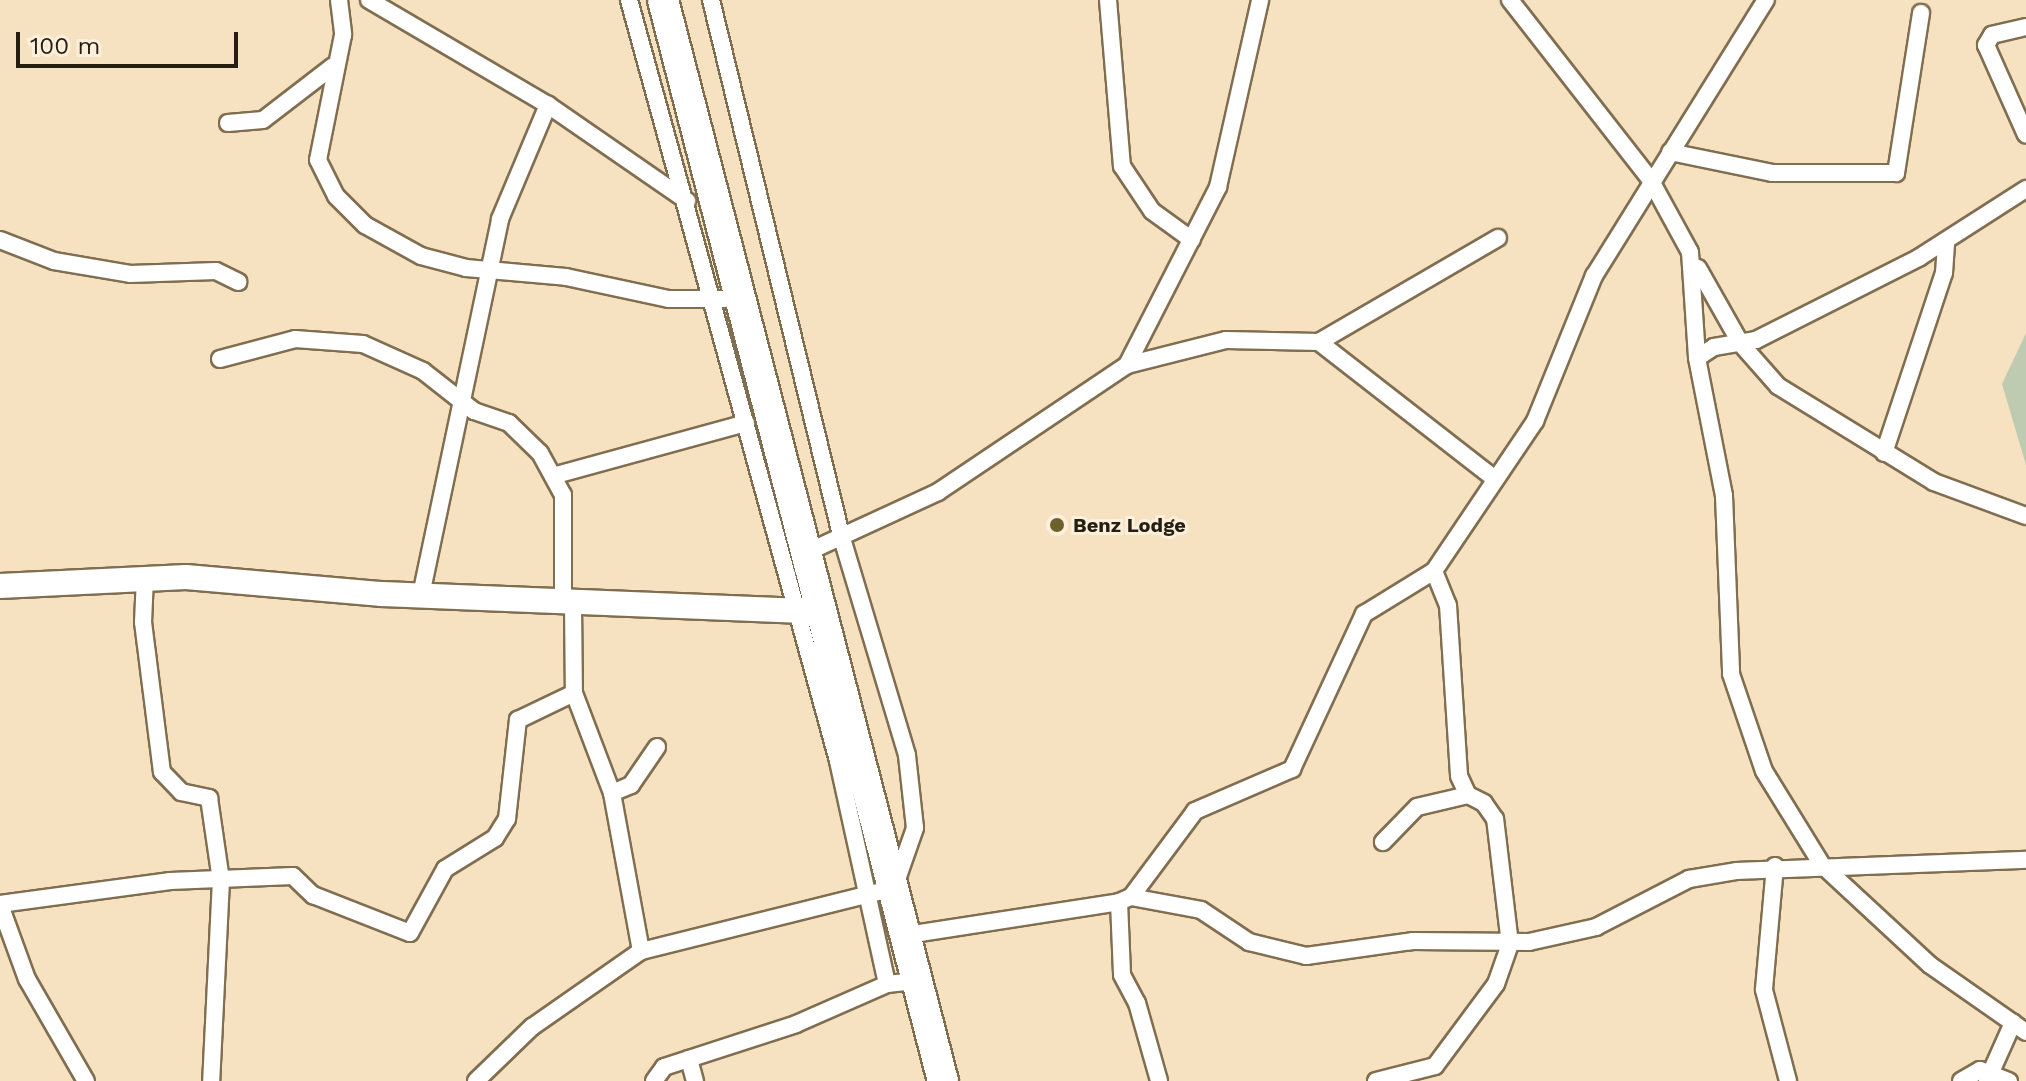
<!DOCTYPE html>
<style>
body{margin:0}
#map{position:relative;width:2026px;height:1081px;overflow:hidden;background:#f6e1c0;font-family:"Work Sans",sans-serif}
div>[style]{position:absolute}
.green>*{inset:0;background:#bfcbb0}
.roads{filter:drop-shadow(2px 0 #806e50) drop-shadow(-2px 0 #806e50) drop-shadow(0 2px #806e50) drop-shadow(0 -2px #806e50)}
.street>*{height:16px;margin:-8px;padding:0 8px;transform-origin:8px;border-radius:8px;background:#fff}
.secondary>*{height:24px;margin:-12px;padding:0 12px;transform-origin:12px;border-radius:12px;background:#fff}
.highway>*{height:30px;margin:-15px;padding:0 15px;transform-origin:15px;border-radius:15px;background:#fff}
.dots>*{width:22px;height:22px;translate:-50% -50%;box-sizing:border-box;border:4px solid #fcf0dc;border-radius:50%}
span{translate:-50% -50%;white-space:nowrap;text-align:center;line-height:1.15;-webkit-text-stroke:6px #fcf0dc;paint-order:stroke}
.poi-label{font-size:20px;color:#261e12;font-weight:700}
.left{translate:0 -50%;text-align:left}
.scale{position:absolute;left:16px;top:32px;width:222px;height:36px;box-sizing:border-box;border:4px solid #261e12;border-top:0;padding-left:10px;font-size:24px;line-height:28px;white-space:nowrap;color:#261e12;-webkit-text-stroke:6px #fcf0dc;paint-order:stroke}
</style>
<div id="map">
<div class="green">
<div style="clip-path:polygon(2026px 333px,2026px 465px,2002px 384px)"></div>
</div>
<div class="roads">
<div class="street">
<div style="left:339px;top:0;width:35px;rotate:83deg"></div>
<div style="left:343px;top:35px;width:127px;rotate:101.3deg"></div>
<div style="left:318px;top:160px;width:40px;rotate:63.4deg"></div>
<div style="left:336px;top:196px;width:41px;rotate:45deg"></div>
<div style="left:365px;top:225px;width:64px;rotate:29deg"></div>
<div style="left:421px;top:256px;width:47px;rotate:14.9deg"></div>
<div style="left:466px;top:268px;width:100px;rotate:5.1deg"></div>
<div style="left:566px;top:277px;width:105px;rotate:12.1deg"></div>
<div style="left:669px;top:299px;width:56px"></div>
<div style="left:369px;top:0;width:208px;rotate:30.4deg"></div>
<div style="left:548px;top:105px;width:169px;rotate:34.6deg"></div>
<div style="left:629px;top:0;width:789px;rotate:74.64deg"></div>
<div style="left:838px;top:761px;width:228px;rotate:77.6deg"></div>
<div style="left:1108px;top:0;width:167px;rotate:85.2deg"></div>
<div style="left:1122px;top:166px;width:54px;rotate:56.3deg"></div>
<div style="left:1152px;top:211px;width:49px;rotate:35.9deg"></div>
<div style="left:1510px;top:0;width:227px;rotate:52deg"></div>
<div style="left:1650px;top:179px;width:83px;rotate:61.3deg"></div>
<div style="left:1690px;top:252px;width:106px;rotate:86.2deg"></div>
<div style="left:1697px;top:358px;width:141px;rotate:78.9deg"></div>
<div style="left:1724px;top:496px;width:178px;rotate:87.7deg"></div>
<div style="left:1731px;top:674px;width:102px;rotate:71.2deg"></div>
<div style="left:1764px;top:771px;width:110px;rotate:58.3deg"></div>
<div style="left:1822px;top:865px;width:147px;rotate:42.8deg"></div>
<div style="left:1930px;top:965px;width:117px;rotate:34.9deg"></div>
<div style="left:2026px;top:27px;width:35px;rotate:167deg"></div>
<div style="left:1992px;top:35px;width:12px;rotate:121deg"></div>
<div style="left:1986px;top:45px;width:98px;rotate:66deg"></div>
<div style="left:228px;top:123px;width:35px;rotate:-5deg"></div>
<div style="left:263px;top:120px;width:88px;rotate:-37.6deg"></div>
<div style="left:1670px;top:152px;width:104px;rotate:11.6deg"></div>
<div style="left:1772px;top:173px;width:124px"></div>
<div style="left:1896px;top:173px;width:162px;rotate:-81.1deg"></div>
<div style="left:0;top:240px;width:58px;rotate:21.3deg"></div>
<div style="left:54px;top:261px;width:77px;rotate:9.7deg"></div>
<div style="left:130px;top:274px;width:86px;rotate:-2deg"></div>
<div style="left:216px;top:271px;width:25px;rotate:26deg"></div>
<div style="left:1698px;top:268px;width:87px;rotate:60.5deg"></div>
<div style="left:1741px;top:344px;width:56px;rotate:48.6deg"></div>
<div style="left:1778px;top:386px;width:183px;rotate:31.6deg"></div>
<div style="left:1934px;top:482px;width:98px;rotate:20.3deg"></div>
<div style="left:1319px;top:342px;width:207px;rotate:-30.2deg"></div>
<div style="left:1697px;top:358px;width:20px;rotate:-33deg"></div>
<div style="left:1714px;top:347px;width:43px;rotate:-9.5deg"></div>
<div style="left:1756px;top:340px;width:184px;rotate:-26.8deg"></div>
<div style="left:1920px;top:257px;width:126px;rotate:-32.7deg"></div>
<div style="left:220px;top:359px;width:78px;rotate:-14.9deg"></div>
<div style="left:295px;top:339px;width:68px;rotate:4.2deg"></div>
<div style="left:363px;top:344px;width:66px;rotate:24.2deg"></div>
<div style="left:423px;top:371px;width:65px;rotate:38.1deg"></div>
<div style="left:474px;top:411px;width:37px;rotate:19deg"></div>
<div style="left:509px;top:423px;width:43px;rotate:44.1deg"></div>
<div style="left:540px;top:453px;width:48px;rotate:61.3deg"></div>
<div style="left:563px;top:495px;width:108px;rotate:90deg"></div>
<div style="left:1127px;top:365px;width:102px;rotate:-14.2deg"></div>
<div style="left:1226px;top:340px;width:93px;rotate:1.2deg"></div>
<div style="left:1319px;top:342px;width:223px;rotate:37.9deg"></div>
<div style="left:1884px;top:453px;width:190px;rotate:-71.6deg"></div>
<div style="left:1944px;top:273px;width:32px;rotate:-86deg"></div>
<div style="left:556px;top:475px;width:197px;rotate:-15.3deg"></div>
<div style="left:808px;top:552px;width:143px;rotate:-24.8deg"></div>
<div style="left:938px;top:492px;width:228px;rotate:-33.9deg"></div>
<div style="left:1127px;top:365px;width:200px;rotate:-62.9deg"></div>
<div style="left:1218px;top:187px;width:192px;rotate:-77.3deg"></div>
<div style="left:1434px;top:571px;width:37px;rotate:68deg"></div>
<div style="left:1448px;top:605px;width:171px;rotate:86.3deg"></div>
<div style="left:1459px;top:776px;width:21px;rotate:65deg"></div>
<div style="left:145px;top:577px;width:45px;rotate:92.5deg"></div>
<div style="left:143px;top:622px;width:151px;rotate:82.8deg"></div>
<div style="left:162px;top:772px;width:28px;rotate:46deg"></div>
<div style="left:181px;top:792px;width:29px;rotate:12deg"></div>
<div style="left:209px;top:798px;width:83px;rotate:81.7deg"></div>
<div style="left:221px;top:880px;width:201px;rotate:92.8deg"></div>
<div style="left:421px;top:595px;width:384px;rotate:-78.1deg"></div>
<div style="left:500px;top:219px;width:124px;rotate:-67.2deg"></div>
<div style="left:573px;top:604px;width:89px;rotate:89.4deg"></div>
<div style="left:574px;top:693px;width:107px;rotate:69.2deg"></div>
<div style="left:612px;top:793px;width:161px;rotate:79.6deg"></div>
<div style="left:612px;top:793px;width:21px;rotate:-23deg"></div>
<div style="left:631px;top:785px;width:46px;rotate:-55.6deg"></div>
<div style="left:1775px;top:866px;width:124px;rotate:95.1deg"></div>
<div style="left:1764px;top:990px;width:94px;rotate:75.2deg"></div>
<div style="left:1131px;top:897px;width:71px;rotate:10.5deg"></div>
<div style="left:1201px;top:910px;width:58px;rotate:33.7deg"></div>
<div style="left:1249px;top:942px;width:59px;rotate:13.8deg"></div>
<div style="left:1306px;top:956px;width:108px;rotate:-8deg"></div>
<div style="left:1413px;top:941px;width:116px;rotate:0.5deg"></div>
<div style="left:1529px;top:942px;width:69px;rotate:-12.6deg"></div>
<div style="left:1596px;top:927px;width:105px;rotate:-27.3deg"></div>
<div style="left:1689px;top:879px;width:49px;rotate:-9.5deg"></div>
<div style="left:1737px;top:871px;width:289px;rotate:-2.2deg"></div>
<div style="left:1119px;top:902px;width:73px;rotate:87.6deg"></div>
<div style="left:1122px;top:975px;width:32px;rotate:62deg"></div>
<div style="left:1137px;top:1003px;width:81px;rotate:74.2deg"></div>
<div style="left:0;top:904px;width:172px;rotate:-7.7deg"></div>
<div style="left:170px;top:881px;width:123px;rotate:-2.3deg"></div>
<div style="left:293px;top:876px;width:28px;rotate:44deg"></div>
<div style="left:313px;top:895px;width:104px;rotate:21.4deg"></div>
<div style="left:410px;top:933px;width:73px;rotate:-61.3deg"></div>
<div style="left:445px;top:869px;width:59px;rotate:-31.8deg"></div>
<div style="left:495px;top:838px;width:22px;rotate:-58deg"></div>
<div style="left:507px;top:819px;width:100px;rotate:-83.7deg"></div>
<div style="left:518px;top:720px;width:62px;rotate:-25.7deg"></div>
<div style="left:0;top:905px;width:79px;rotate:70deg"></div>
<div style="left:27px;top:979px;width:118px;rotate:60deg"></div>
<div style="left:907px;top:935px;width:215px;rotate:-8.8deg"></div>
<div style="left:1119px;top:902px;width:13px;rotate:-23deg"></div>
<div style="left:1131px;top:897px;width:107px;rotate:-53.3deg"></div>
<div style="left:1195px;top:811px;width:106px;rotate:-23.4deg"></div>
<div style="left:1292px;top:769px;width:171px;rotate:-65.1deg"></div>
<div style="left:1364px;top:614px;width:82px;rotate:-31.6deg"></div>
<div style="left:1434px;top:571px;width:181px;rotate:-56deg"></div>
<div style="left:1535px;top:421px;width:157px;rotate:-67.9deg"></div>
<div style="left:1594px;top:276px;width:325px;rotate:-58.1deg"></div>
<div style="left:689px;top:1059px;width:23px;rotate:75deg"></div>
<div style="left:476px;top:1081px;width:78px;rotate:-44deg"></div>
<div style="left:532px;top:1027px;width:133px;rotate:-34.9deg"></div>
<div style="left:641px;top:951px;width:261px;rotate:-14deg"></div>
<div style="left:894px;top:888px;width:64px;rotate:-70.7deg"></div>
<div style="left:915px;top:828px;width:73px;rotate:-96.3deg"></div>
<div style="left:907px;top:755px;width:226px;rotate:-106.7deg"></div>
<div style="left:842px;top:539px;width:555px;rotate:-103.66deg"></div>
<div style="left:654px;top:1081px;width:17px;rotate:-54deg"></div>
<div style="left:664px;top:1067px;width:139px;rotate:-18deg"></div>
<div style="left:796px;top:1024px;width:99px;rotate:-23.7deg"></div>
<div style="left:887px;top:984px;width:31px;rotate:-6deg"></div>
<div style="left:1376px;top:1081px;width:61px;rotate:-14.3deg"></div>
<div style="left:1435px;top:1066px;width:102px;rotate:-53.4deg"></div>
<div style="left:1496px;top:984px;width:42px;rotate:-70.7deg"></div>
<div style="left:1510px;top:944px;width:126px;rotate:-96.8deg"></div>
<div style="left:1495px;top:819px;width:19px;rotate:-125deg"></div>
<div style="left:1484px;top:803px;width:18px;rotate:-153deg"></div>
<div style="left:1468px;top:795px;width:52px;rotate:166.8deg"></div>
<div style="left:1417px;top:807px;width:49px;rotate:134.2deg"></div>
<div style="left:1961px;top:1081px;width:22px;rotate:-30deg"></div>
<div style="left:1980px;top:1070px;width:31px;rotate:21deg"></div>
<div style="left:1987px;top:1081px;width:64px;rotate:-65.9deg"></div>
</div>
<div class="secondary">
<div style="left:0;top:586px;width:186px;rotate:-2.8deg"></div>
<div style="left:186px;top:577px;width:197px;rotate:5deg"></div>
<div style="left:382px;top:594px;width:441px;rotate:2.3deg"></div>
</div>
<div class="highway">
<div style="left:663px;top:0;width:1117px;rotate:75.48deg"></div>
</div>
</div>
<div class="dots">
<div style="left:1057px;top:525px;background:#6e602d"></div>
</div>
<div class="poi-label">
<span class="left" style="left:1073px;top:525px">Benz Lodge</span>
</div>
<div class="scale">100 m</div>
</div>
